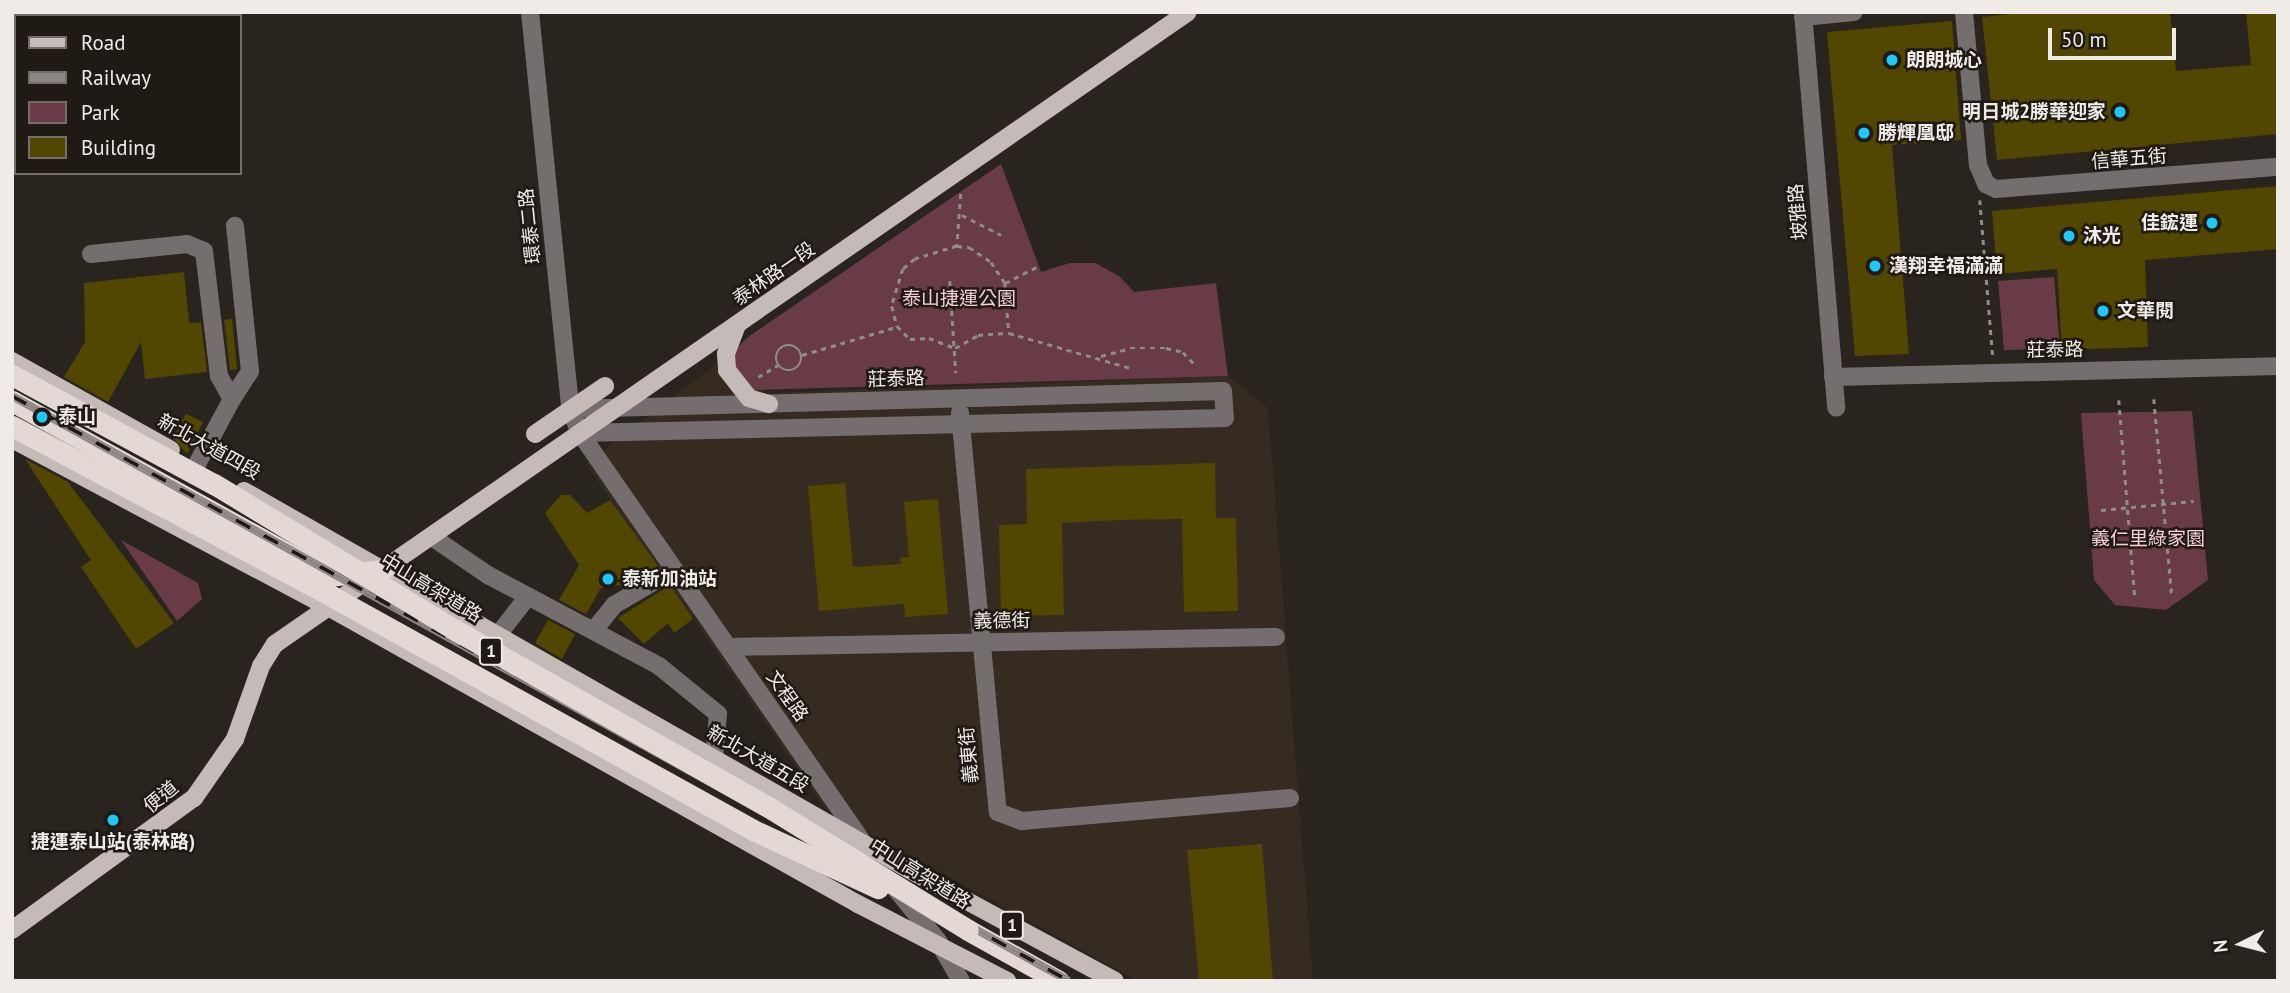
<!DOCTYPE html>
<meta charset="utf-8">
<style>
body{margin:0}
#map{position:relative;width:2290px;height:993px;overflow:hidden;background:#29241d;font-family:"PT Sans","Noto Sans TC",sans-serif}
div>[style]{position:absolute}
.built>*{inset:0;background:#362b21}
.green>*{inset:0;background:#693b46}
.building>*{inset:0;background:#514701}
.path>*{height:2.5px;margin-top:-1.25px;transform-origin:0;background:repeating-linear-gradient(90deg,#908c86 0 5px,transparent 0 10px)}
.path>.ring{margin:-1.25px;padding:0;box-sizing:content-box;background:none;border:2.5px solid #908c86;border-radius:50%}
.minor>*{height:18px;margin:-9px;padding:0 9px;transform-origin:9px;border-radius:9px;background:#746f6e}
.major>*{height:18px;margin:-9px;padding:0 9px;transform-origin:9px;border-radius:9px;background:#c4bab7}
.highway>*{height:21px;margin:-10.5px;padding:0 10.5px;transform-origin:10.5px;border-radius:10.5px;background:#e4d8d5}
.rail>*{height:8px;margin-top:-4px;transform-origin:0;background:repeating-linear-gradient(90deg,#201a14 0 16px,#8c8782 0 32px);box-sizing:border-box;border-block:2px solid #8c8782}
.highway-bridge>*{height:21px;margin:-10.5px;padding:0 10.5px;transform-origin:10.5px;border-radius:10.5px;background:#e4d8d5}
.dots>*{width:19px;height:19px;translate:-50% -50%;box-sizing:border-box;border:4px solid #201a14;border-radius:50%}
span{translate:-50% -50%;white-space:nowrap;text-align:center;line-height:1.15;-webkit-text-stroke:5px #201a14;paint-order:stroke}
.shield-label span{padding:2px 5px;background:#201a14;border:2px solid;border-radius:5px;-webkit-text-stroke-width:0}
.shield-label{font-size:18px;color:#efebe7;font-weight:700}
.poi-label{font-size:19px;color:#efebe7;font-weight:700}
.left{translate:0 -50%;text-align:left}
.right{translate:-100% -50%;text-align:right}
.street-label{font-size:19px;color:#efebe7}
.park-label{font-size:19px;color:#f7d0d7}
.frame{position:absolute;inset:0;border:14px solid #efebe7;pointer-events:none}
.legend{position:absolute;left:14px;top:14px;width:228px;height:161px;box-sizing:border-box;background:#201a14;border:2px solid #736e68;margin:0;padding:9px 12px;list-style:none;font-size:21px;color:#efebe7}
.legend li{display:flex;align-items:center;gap:14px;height:35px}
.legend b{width:35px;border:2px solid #736e68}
.north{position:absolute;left:2206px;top:909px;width:70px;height:70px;-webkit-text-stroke:5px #201a14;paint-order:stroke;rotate:264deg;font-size:19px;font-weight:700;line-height:28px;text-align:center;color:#efebe7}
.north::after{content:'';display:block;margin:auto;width:24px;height:32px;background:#efebe7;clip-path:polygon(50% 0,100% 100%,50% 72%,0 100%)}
.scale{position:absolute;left:2048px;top:28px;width:128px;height:32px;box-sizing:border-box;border:4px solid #efebe7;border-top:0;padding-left:9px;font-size:21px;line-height:24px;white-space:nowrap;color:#efebe7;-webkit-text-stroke:5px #201a14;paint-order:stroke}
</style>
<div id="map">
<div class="built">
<div style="clip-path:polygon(737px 348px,765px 393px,1228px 376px,1268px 408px,1313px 981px,1138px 981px,825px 809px,586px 464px)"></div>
</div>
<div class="green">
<div style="clip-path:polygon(1001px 164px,1041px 272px,1070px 263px,1095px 263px,1119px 276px,1134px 292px,1216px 283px,1228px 376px,753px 390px,733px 364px,737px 348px,748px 337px)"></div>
<div style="clip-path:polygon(2054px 277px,2060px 349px,2004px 350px,1998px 281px)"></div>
<div style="clip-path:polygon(2192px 411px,2208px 580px,2166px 610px,2115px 605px,2094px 580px,2081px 413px)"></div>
<div style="clip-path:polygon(121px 540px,198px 583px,202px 599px,177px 621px)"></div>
</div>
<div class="building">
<div style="clip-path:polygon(2028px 12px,2170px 12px,2176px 71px,2251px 65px,2246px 12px,2278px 12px,2278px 134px,1997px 160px,1982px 17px)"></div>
<div style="clip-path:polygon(1952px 21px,1961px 140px,1892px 145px,1909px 354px,1855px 356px,1827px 32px)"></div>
<div style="clip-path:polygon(2278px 186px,2278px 249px,2145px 260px,2148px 347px,2062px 350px,2057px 269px,1997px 274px,1992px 211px)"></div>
<div style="clip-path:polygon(184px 272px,189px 323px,201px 322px,207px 372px,145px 379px,141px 342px,108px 402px,64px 377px,85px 342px,84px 283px)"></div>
<div style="clip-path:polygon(232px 319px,237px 369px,230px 370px,224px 320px)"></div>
<div style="clip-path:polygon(186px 414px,203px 422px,187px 454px,173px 438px)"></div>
<div style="clip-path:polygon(25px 459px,68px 482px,174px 623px,136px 649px,81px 567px,91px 560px)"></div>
<div style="clip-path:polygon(1215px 463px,1216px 518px,1236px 518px,1238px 611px,1184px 612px,1182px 519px,1119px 520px,1062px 523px,1064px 615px,1001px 616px,999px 525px,1027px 524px,1026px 469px)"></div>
<div style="clip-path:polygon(845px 483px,853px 567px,901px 564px,900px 557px,909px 557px,904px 502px,938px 499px,948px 614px,905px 617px,904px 604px,819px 611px,808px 486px)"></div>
<div style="clip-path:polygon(561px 495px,570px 495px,587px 513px,610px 500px,658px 566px,628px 584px,601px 588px,586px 614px,559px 600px,579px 565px,545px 513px)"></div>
<div style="clip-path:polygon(670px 585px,693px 619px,674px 633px,668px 623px,644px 644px,618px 618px)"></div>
<div style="clip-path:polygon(548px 620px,575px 634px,562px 659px,535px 643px)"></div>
<div style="clip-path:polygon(1262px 844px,1273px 981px,1199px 981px,1187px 850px)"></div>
</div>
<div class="path">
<div style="left:961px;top:194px;width:52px;rotate:94.4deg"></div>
<div style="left:957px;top:246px;width:12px;rotate:5deg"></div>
<div style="left:969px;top:247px;width:27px;rotate:34deg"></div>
<div style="left:991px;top:262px;width:25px;rotate:56deg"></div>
<div style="left:1005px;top:283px;width:50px;rotate:85.4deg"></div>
<div style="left:1980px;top:200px;width:158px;rotate:85.3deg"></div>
<div style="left:962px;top:215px;width:44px;rotate:27.1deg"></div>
<div style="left:957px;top:246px;width:44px;rotate:162.8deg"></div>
<div style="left:915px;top:259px;width:16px;rotate:140deg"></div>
<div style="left:903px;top:269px;width:39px;rotate:107deg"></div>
<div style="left:892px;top:306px;width:21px;rotate:76deg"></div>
<div style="left:897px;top:326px;width:18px;rotate:45deg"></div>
<div style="left:910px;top:339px;width:19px;rotate:-3deg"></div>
<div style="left:929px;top:338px;width:28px;rotate:21deg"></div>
<div style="left:955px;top:348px;width:26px;rotate:-29deg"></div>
<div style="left:978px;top:335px;width:31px;rotate:-4deg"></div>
<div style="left:1009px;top:333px;width:126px;rotate:16.1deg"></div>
<div style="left:950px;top:281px;width:92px;rotate:86.3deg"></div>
<div style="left:1005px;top:283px;width:35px;rotate:-27deg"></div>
<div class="ring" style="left:776px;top:345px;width:23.5px;height:23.5px"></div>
<div style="left:802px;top:355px;width:98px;rotate:-16.6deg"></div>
<div style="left:1101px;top:356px;width:30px;rotate:-15deg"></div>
<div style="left:1130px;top:348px;width:36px"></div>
<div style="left:1166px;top:348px;width:17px;rotate:13deg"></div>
<div style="left:1183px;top:352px;width:19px;rotate:47deg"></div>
<div style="left:758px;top:377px;width:23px;rotate:-31deg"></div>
<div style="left:2154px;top:399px;width:198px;rotate:84.8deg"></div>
<div style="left:2119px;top:400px;width:199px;rotate:85.4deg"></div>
<div style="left:2101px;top:510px;width:93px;rotate:-5.5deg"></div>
</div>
<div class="minor">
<div style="left:530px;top:12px;width:399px;rotate:84.2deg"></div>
<div style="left:570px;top:409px;width:26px;rotate:67deg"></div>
<div style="left:580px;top:433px;width:503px;rotate:55.36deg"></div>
<div style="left:1803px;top:12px;width:397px;rotate:85.2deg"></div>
<div style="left:1964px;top:12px;width:154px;rotate:84.8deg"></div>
<div style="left:1978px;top:165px;width:21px;rotate:67deg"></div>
<div style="left:1986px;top:184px;width:11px;rotate:27deg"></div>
<div style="left:1996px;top:189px;width:283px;rotate:-4.5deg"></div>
<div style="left:1803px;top:17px;width:51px;rotate:-5.6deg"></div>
<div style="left:91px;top:254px;width:97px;rotate:-5.9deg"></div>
<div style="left:187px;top:244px;width:18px;rotate:22deg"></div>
<div style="left:204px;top:251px;width:126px;rotate:83.2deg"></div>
<div style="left:219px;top:376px;width:26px;rotate:61deg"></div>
<div style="left:232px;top:399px;width:74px;rotate:118.3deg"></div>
<div style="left:1833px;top:377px;width:445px;rotate:-1.4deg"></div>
<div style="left:232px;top:399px;width:33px;rotate:-57deg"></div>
<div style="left:250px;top:371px;width:146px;rotate:-95.9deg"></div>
<div style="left:570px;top:409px;width:653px;rotate:-1.58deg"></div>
<div style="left:1223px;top:391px;width:27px;rotate:86deg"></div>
<div style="left:1225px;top:418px;width:645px;rotate:178.67deg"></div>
<div style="left:960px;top:413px;width:401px;rotate:84.6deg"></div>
<div style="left:998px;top:812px;width:26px;rotate:21deg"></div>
<div style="left:1022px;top:821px;width:269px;rotate:-4.9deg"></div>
<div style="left:432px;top:537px;width:68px;rotate:34.2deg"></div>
<div style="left:488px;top:575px;width:194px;rotate:28deg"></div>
<div style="left:659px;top:666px;width:76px;rotate:39.1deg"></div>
<div style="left:718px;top:714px;width:44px;rotate:95.2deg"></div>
<div style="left:594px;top:630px;width:32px;rotate:-51deg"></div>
<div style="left:614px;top:605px;width:69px;rotate:-30.3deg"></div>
<div style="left:498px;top:635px;width:49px;rotate:-52.4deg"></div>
<div style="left:728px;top:647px;width:548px;rotate:-1.05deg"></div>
<div style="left:896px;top:889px;width:67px;rotate:51.1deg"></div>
<div style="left:938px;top:941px;width:46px;rotate:60.1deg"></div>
</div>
<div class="major">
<div style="left:737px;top:325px;width:31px;rotate:111deg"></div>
<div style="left:726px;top:354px;width:16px;rotate:86deg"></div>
<div style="left:727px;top:370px;width:36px;rotate:52deg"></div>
<div style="left:749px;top:398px;width:21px;rotate:17deg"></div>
<div style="left:12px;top:361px;width:182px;rotate:29.2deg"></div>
<div style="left:535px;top:434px;width:85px;rotate:-34.4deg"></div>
<div style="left:12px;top:439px;width:358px;rotate:28deg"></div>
<div style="left:328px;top:607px;width:608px;rotate:29.27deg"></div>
<div style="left:858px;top:904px;width:168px;rotate:27.3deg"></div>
<div style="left:244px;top:491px;width:764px;rotate:29.65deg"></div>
<div style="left:908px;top:869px;width:235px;rotate:28.4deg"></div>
<div style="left:12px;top:930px;width:225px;rotate:-36deg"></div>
<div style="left:194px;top:798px;width:72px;rotate:-55.2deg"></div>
<div style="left:235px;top:739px;width:77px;rotate:-70.4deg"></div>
<div style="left:261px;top:666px;width:26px;rotate:-58deg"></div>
<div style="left:275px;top:644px;width:1110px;rotate:-34.69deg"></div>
</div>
<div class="highway">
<div style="left:12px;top:401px;width:362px;rotate:28.9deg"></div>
<div style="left:329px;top:576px;width:54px;rotate:-6.3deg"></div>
<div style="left:968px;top:930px;width:104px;rotate:29.3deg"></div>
</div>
<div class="rail">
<div style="left:12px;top:396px;width:1208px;rotate:28.96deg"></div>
</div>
<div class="highway-bridge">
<div style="left:12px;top:375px;width:230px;rotate:28.4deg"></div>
<div style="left:214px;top:484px;width:284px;rotate:31.2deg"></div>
<div style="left:457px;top:631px;width:354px;rotate:29.5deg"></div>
<div style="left:765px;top:805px;width:238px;rotate:31.6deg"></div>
<div style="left:12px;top:426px;width:364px;rotate:28deg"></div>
<div style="left:333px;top:597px;width:480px;rotate:29deg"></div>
<div style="left:753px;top:830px;width:138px;rotate:24.9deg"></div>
</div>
<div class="dots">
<div style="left:1892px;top:60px;background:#1dc9fc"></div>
<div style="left:2120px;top:112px;background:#1dc9fc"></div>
<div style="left:1864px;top:133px;background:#1dc9fc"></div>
<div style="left:2212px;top:223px;background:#1dc9fc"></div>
<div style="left:2069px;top:236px;background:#1dc9fc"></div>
<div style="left:1875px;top:266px;background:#1dc9fc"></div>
<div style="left:2103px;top:311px;background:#1dc9fc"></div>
<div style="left:42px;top:417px;background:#1dc9fc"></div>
<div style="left:608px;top:579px;background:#1dc9fc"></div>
<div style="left:113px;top:820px;background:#1dc9fc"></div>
</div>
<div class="shield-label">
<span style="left:491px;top:651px">1</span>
<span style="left:1012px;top:925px">1</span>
</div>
<div class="poi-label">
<span class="left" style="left:1906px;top:60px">朗朗城心</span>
<span class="right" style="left:2106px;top:112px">明日城2勝華迎家</span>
<span class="left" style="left:1878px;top:133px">勝輝凰邸</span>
<span class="right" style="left:2198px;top:223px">佳鋐運</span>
<span class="left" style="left:2083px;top:236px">沐光</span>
<span class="left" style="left:1889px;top:266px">漢翔幸福滿滿</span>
<span class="left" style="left:2117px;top:311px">文華閱</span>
<span class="left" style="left:58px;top:417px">泰山</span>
<span class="left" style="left:622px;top:579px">泰新加油站</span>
<span style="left:113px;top:842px">捷運泰山站(泰林路)</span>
</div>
<div class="street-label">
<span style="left:2129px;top:159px;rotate:-5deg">信華五街</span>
<span style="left:1798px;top:212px;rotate:-95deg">坡雅路</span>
<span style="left:530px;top:226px;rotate:-96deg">環泰二路</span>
<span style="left:774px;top:274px;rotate:-35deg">泰林路一段</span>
<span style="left:2055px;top:350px;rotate:-1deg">莊泰路</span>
<span style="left:896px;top:379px;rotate:-2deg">莊泰路</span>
<span style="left:209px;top:447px;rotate:29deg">新北大道四段</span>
<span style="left:431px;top:588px;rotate:31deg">中山高架道路</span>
<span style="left:1002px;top:621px;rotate:-1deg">義德街</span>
<span style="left:787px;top:696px;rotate:55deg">文程路</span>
<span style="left:969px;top:755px;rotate:-95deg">義東街</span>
<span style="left:758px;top:759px;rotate:30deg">新北大道五段</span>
<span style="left:161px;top:797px;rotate:-40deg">便道</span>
<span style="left:920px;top:874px;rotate:32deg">中山高架道路</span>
</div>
<div class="park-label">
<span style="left:959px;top:299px">泰山捷運公園</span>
<span style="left:2148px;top:539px">義仁里綠家園</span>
</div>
<div class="frame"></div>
<ul class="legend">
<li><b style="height:9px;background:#c4bab7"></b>Road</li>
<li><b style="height:9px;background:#8c8782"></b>Railway</li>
<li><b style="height:19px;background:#693b46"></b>Park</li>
<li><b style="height:19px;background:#514701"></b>Building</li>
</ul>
<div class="north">N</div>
<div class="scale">50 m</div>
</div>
